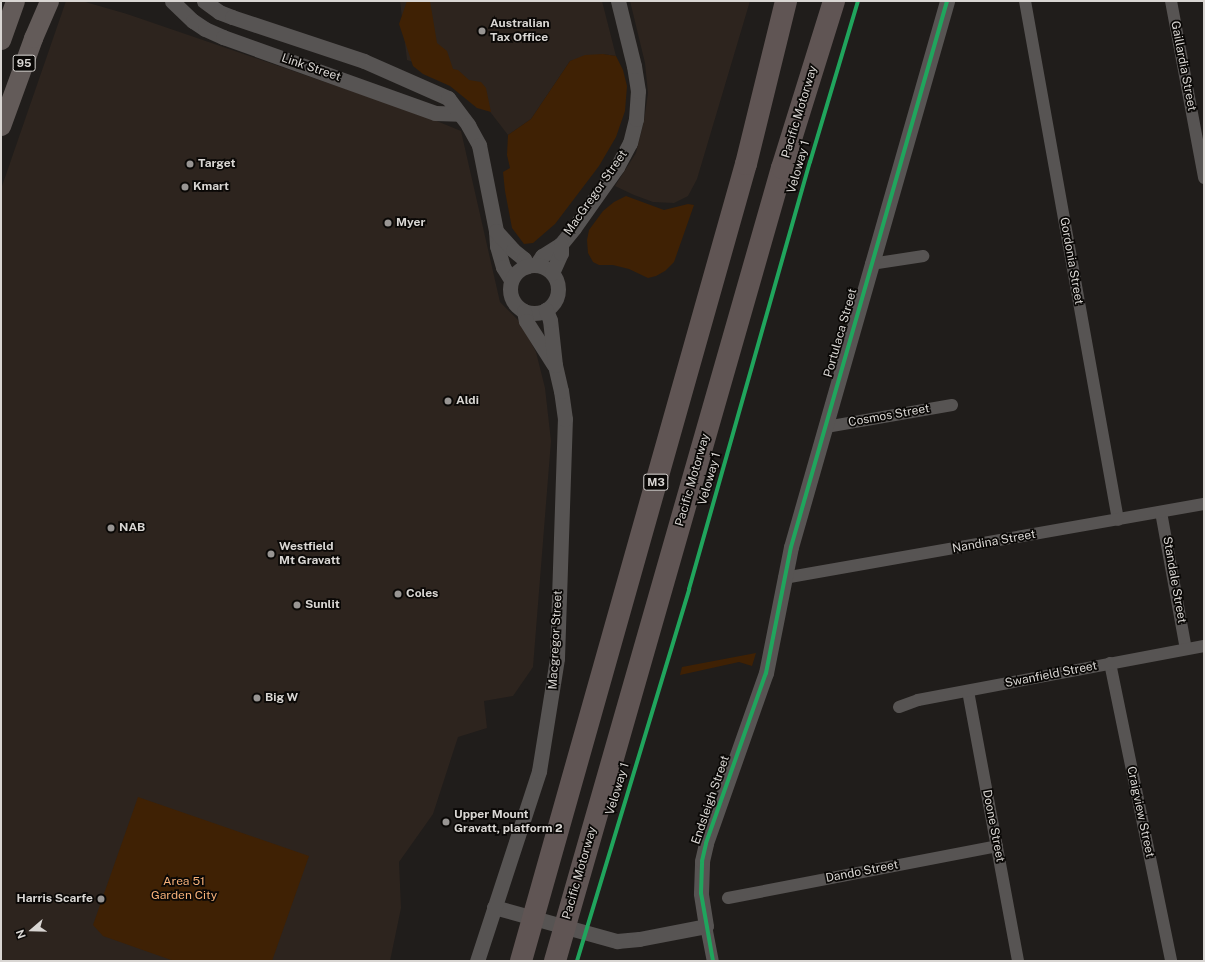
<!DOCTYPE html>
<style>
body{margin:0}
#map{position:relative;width:1205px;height:962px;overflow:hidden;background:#201d1b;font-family:"Public Sans",sans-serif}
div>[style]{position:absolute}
.built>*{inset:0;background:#2d241e}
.green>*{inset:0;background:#3f2104}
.minor>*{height:12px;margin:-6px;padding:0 6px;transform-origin:6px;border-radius:6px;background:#575453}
.tertiary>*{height:15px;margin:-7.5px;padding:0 7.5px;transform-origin:7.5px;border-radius:7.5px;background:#575453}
.tertiary>.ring{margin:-7.5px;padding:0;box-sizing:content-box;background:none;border:15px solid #575453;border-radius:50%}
.primary>*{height:19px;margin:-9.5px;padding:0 9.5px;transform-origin:9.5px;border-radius:9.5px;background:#635b59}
.motorway>*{height:22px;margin:-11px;padding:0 11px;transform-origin:11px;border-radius:11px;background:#605554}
.cycleway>*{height:4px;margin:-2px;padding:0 2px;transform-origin:2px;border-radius:2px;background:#20a55d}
.dots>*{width:11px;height:11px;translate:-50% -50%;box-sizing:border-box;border:2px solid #0a0806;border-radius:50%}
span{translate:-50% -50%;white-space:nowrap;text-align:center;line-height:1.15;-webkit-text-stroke:3.5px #0a0806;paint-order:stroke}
.shield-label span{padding:1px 3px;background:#0a0806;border:1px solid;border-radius:3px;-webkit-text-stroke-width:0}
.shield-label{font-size:11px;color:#d9d6d3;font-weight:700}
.poi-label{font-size:12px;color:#d9d6d3;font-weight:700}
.left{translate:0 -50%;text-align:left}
.right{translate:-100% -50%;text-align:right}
.street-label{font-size:12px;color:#d9d6d3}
.park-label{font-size:12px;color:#f7b179}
.frame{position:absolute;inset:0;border:2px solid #d9d6d3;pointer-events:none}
.north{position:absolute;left:12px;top:910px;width:40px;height:40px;-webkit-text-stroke:3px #0a0806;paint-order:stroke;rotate:250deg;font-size:11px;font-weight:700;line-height:16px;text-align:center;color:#d9d6d3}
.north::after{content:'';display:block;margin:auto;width:14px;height:18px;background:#d9d6d3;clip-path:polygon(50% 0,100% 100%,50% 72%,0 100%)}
</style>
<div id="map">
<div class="built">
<div style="clip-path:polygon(66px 1px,82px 1px,127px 14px,427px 117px,461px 131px,500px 302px,520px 322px,536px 352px,545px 388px,551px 441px,533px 667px,513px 696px,484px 701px,487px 728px,458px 737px,433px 814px,399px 862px,401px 908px,390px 961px,1px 961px,1px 189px)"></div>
<div style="clip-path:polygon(400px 1px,602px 1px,616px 56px,603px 54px,570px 61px,531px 119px,508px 135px,481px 100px,451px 74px,407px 60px)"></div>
<div style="clip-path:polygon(630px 1px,750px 1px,697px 179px,688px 196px,674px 203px,653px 202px,634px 195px,615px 186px,636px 153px,644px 121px,648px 93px,645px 63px)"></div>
</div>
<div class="green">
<div style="clip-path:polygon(407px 1px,430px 1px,437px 43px,447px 51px,453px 69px,458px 70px,469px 80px,481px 82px,486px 88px,491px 112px,477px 108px,450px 86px,423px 74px,413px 66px,399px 24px)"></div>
<div style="clip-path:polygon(603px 54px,616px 56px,623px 70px,627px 86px,625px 111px,616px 137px,599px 166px,555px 224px,533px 243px,524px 244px,512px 228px,505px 191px,503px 172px,510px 168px,507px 155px,508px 135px,531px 119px,570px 61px,585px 55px)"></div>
<div style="clip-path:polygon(626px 196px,664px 210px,688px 204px,694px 205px,674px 262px,665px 271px,656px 276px,648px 278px,629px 269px,613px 265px,599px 265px,593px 262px,588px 253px,587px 240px,589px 230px,603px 211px,614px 202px)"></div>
<div style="clip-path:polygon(756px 653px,752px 666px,739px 662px,680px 675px,682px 667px)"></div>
<div style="clip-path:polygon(138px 797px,309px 856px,272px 961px,174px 961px,103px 936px,93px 925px)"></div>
</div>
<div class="minor">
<div style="left:1025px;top:1px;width:527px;rotate:79.84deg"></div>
<div style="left:1171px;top:1px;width:180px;rotate:79.4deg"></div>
<div style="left:871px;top:264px;width:53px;rotate:-8.7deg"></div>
<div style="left:826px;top:427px;width:128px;rotate:-9.9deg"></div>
<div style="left:1161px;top:512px;width:139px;rotate:79.7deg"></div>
<div style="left:784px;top:578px;width:426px;rotate:-10deg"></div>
<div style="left:1110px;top:663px;width:304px;rotate:78.4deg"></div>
<div style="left:968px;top:691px;width:275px;rotate:79.5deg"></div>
<div style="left:899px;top:707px;width:20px;rotate:-20deg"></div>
<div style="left:918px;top:700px;width:291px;rotate:-10.7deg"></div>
<div style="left:728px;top:898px;width:274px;rotate:-10.9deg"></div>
<div style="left:706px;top:926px;width:36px;rotate:79deg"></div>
</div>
<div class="tertiary">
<div style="left:172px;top:1px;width:29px;rotate:44deg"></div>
<div style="left:193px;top:21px;width:14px;rotate:34deg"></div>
<div style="left:205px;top:29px;width:20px;rotate:24deg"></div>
<div style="left:223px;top:37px;width:225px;rotate:19.7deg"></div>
<div style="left:435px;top:113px;width:24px;rotate:2deg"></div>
<div style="left:204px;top:1px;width:19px;rotate:36deg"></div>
<div style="left:219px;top:12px;width:14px;rotate:21deg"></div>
<div style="left:232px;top:17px;width:139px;rotate:18.4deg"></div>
<div style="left:364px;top:61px;width:92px;rotate:23.8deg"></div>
<div style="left:448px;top:98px;width:34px;rotate:53deg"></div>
<div style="left:468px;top:125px;width:23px;rotate:61deg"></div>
<div style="left:479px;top:145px;width:88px;rotate:78.8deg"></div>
<div style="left:496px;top:231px;width:15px;rotate:86deg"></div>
<div style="left:497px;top:246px;width:22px;rotate:74deg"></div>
<div style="left:503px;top:267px;width:15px;rotate:58deg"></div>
<div style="left:496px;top:231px;width:25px;rotate:48deg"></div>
<div style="left:513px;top:250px;width:14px;rotate:39deg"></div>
<div style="left:524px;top:259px;width:8px;rotate:67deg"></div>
<div style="left:536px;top:265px;width:11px;rotate:-56deg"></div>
<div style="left:542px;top:256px;width:22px;rotate:-32deg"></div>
<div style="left:561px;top:244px;width:21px;rotate:-51deg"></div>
<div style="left:574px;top:228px;width:75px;rotate:-54.8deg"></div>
<div style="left:617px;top:167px;width:27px;rotate:-62deg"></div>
<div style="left:630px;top:143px;width:25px;rotate:-76deg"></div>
<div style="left:636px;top:119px;width:28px;rotate:-86deg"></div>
<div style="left:638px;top:91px;width:25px;rotate:-99deg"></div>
<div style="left:634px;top:66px;width:67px;rotate:-103.8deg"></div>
<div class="ring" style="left:510px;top:265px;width:33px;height:33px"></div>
<div style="left:552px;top:273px;width:22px;rotate:-66deg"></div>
<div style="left:561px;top:253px;width:9px;rotate:-90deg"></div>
<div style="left:524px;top:311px;width:10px;rotate:79deg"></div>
<div style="left:526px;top:321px;width:52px;rotate:57.5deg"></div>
<div style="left:494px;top:907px;width:128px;rotate:15.5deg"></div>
<div style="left:617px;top:941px;width:22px;rotate:-5deg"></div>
<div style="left:639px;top:939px;width:68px;rotate:-11deg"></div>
<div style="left:706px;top:926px;width:33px;rotate:-99deg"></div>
<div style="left:701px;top:893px;width:32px;rotate:-88deg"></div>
<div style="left:702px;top:861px;width:18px;rotate:-77deg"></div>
<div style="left:706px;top:843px;width:180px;rotate:-70.6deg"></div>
<div style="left:766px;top:673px;width:128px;rotate:-78.8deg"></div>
<div style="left:791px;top:547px;width:568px;rotate:-74.05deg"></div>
<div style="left:477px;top:961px;width:200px;rotate:-71.9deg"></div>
<div style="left:539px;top:771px;width:114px;rotate:-80.9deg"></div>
<div style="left:557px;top:658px;width:239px;rotate:-88.1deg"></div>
<div style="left:565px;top:419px;width:28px;rotate:-98deg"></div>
<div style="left:561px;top:391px;width:27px;rotate:-103deg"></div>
<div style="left:555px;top:365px;width:45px;rotate:-96.3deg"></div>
<div style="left:550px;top:320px;width:11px;rotate:-112deg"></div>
</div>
<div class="primary">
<div style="left:1px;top:40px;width:41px;rotate:-70.3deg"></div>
<div style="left:1px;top:126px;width:94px;rotate:-70deg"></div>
<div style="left:33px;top:38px;width:40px;rotate:-66.6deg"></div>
</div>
<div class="motorway">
<div style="left:521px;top:961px;width:828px;rotate:-74.24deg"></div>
<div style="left:746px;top:164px;width:168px;rotate:-76.2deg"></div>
<div style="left:555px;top:961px;width:825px;rotate:-74.03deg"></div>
<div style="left:782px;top:168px;width:175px;rotate:-72.7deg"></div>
</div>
<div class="cycleway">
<div style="left:577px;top:961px;width:388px;rotate:-73.2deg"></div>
<div style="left:689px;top:589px;width:444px;rotate:-74.2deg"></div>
<div style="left:810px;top:162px;width:168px;rotate:-73.4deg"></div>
<div style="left:713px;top:961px;width:69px;rotate:-100deg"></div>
<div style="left:701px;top:893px;width:32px;rotate:-88deg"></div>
<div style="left:702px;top:861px;width:18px;rotate:-77deg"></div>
<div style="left:706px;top:843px;width:180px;rotate:-70.6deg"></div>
<div style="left:766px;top:673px;width:128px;rotate:-78.8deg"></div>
<div style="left:791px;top:547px;width:568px;rotate:-74.05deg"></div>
</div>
<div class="dots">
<div style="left:482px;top:31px;background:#989593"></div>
<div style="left:190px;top:164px;background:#989593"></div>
<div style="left:185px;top:187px;background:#989593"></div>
<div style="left:388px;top:223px;background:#989593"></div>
<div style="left:448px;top:401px;background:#989593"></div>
<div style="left:111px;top:528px;background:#989593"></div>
<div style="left:271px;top:554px;background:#989593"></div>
<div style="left:398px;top:594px;background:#989593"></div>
<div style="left:297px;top:605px;background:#989593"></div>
<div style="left:257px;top:698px;background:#989593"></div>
<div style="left:446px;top:822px;background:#989593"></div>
<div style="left:101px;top:899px;background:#989593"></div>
</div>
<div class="shield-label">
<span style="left:24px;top:63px">95</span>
<span style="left:656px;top:482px">M3</span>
</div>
<div class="poi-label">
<span class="left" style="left:490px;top:31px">Australian<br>Tax Office</span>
<span class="left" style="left:198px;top:164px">Target</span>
<span class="left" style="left:193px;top:187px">Kmart</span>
<span class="left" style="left:396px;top:223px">Myer</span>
<span class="left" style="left:456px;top:401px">Aldi</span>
<span class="left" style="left:119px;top:528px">NAB</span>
<span class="left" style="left:279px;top:554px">Westfield<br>Mt Gravatt</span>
<span class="left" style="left:406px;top:594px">Coles</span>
<span class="left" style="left:305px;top:605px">Sunlit</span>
<span class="left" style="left:265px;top:698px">Big W</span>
<span class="left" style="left:454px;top:822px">Upper Mount<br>Gravatt, platform 2</span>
<span class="right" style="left:93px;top:899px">Harris Scarfe</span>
</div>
<div class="street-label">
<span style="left:1183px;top:66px;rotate:79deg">Gaillardia Street</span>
<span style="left:311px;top:68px;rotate:19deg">Link Street</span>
<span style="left:800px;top:112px;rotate:-73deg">Pacific Motorway</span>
<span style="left:799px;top:167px;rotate:-74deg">Veloway 1</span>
<span style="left:596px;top:193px;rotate:-55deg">MacGregor Street</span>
<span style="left:1071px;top:261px;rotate:80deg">Gordonia Street</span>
<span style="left:841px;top:333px;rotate:-74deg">Portulaca Street</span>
<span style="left:889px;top:416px;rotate:-10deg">Cosmos Street</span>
<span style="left:710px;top:479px;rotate:-74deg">Veloway 1</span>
<span style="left:693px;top:480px;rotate:-74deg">Pacific Motorway</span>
<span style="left:994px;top:542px;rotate:-10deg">Nandina Street</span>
<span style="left:1174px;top:580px;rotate:80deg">Standale Street</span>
<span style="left:556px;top:640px;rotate:-87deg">Macgregor Street</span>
<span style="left:1051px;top:675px;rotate:-11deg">Swanfield Street</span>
<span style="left:618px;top:789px;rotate:-73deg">Veloway 1</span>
<span style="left:711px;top:800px;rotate:-71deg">Endsleigh Street</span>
<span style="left:1140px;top:812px;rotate:78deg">Craigview Street</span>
<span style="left:993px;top:826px;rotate:79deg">Doone Street</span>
<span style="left:862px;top:872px;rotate:-11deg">Dando Street</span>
<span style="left:580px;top:873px;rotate:-74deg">Pacific Motorway</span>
</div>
<div class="park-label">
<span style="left:184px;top:889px">Area 51<br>Garden City</span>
</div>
<div class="frame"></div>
<div class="north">N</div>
</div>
